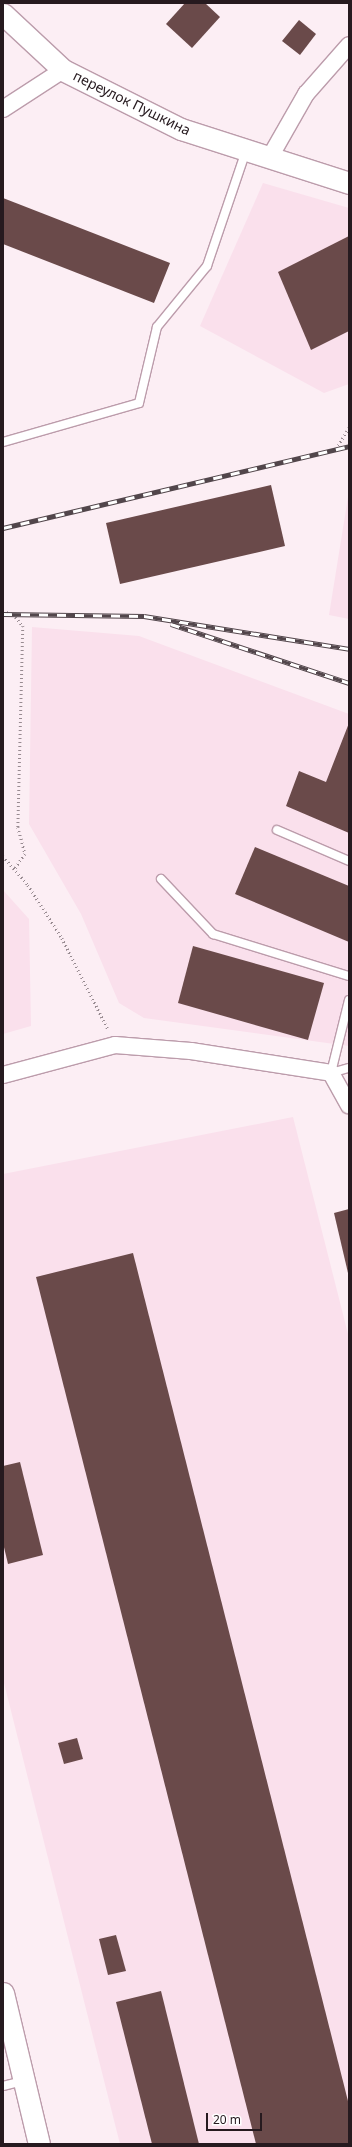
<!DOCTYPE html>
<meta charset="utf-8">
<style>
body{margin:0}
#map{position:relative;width:352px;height:2147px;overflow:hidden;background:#fceef4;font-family:"Noto Sans",sans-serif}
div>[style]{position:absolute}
.built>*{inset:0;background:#fae0ec}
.building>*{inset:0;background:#6a4a4a}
.path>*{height:2.5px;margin-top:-1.25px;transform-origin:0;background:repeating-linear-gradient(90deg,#988b91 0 1px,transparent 0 4px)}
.roads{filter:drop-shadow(1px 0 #bc9cab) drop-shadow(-1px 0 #bc9cab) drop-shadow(0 1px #bc9cab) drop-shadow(0 -1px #bc9cab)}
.service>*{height:8px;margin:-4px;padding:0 4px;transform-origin:4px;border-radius:4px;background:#fff}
.minor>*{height:16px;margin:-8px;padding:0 8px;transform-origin:8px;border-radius:8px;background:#fff}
.tertiary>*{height:21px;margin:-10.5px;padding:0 10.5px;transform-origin:10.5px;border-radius:10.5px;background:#fff}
.rail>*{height:4.5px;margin-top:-2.25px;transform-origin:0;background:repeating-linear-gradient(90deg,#fff 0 9px,#52464b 0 18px);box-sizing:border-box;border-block:1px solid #52464b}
span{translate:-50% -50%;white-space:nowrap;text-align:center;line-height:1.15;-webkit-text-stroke:4px #fff;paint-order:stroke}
.street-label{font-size:14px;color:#261a1f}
.frame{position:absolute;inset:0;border:4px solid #261a1f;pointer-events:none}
.scale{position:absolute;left:206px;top:2113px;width:56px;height:18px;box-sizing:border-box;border:2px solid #261a1f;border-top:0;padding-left:5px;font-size:12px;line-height:14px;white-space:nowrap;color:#261a1f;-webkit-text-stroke:3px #fff;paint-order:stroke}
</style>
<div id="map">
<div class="built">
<div style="clip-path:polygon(263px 183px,349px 208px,349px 384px,324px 393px,200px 326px)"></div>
<div style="clip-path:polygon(349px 491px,349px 619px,329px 615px)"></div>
<div style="clip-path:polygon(32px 627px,139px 636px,349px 714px,349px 1046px,144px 1018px,119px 1003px,81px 914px,29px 824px)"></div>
<div style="clip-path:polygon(3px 890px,29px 919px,31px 1026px,3px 1034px)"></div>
<div style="clip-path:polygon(293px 1117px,349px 1338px,349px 2144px,120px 2144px,3px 1679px,3px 1174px)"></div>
</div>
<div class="building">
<div style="clip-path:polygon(185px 3px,205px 3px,220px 17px,192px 48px,166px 24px)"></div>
<div style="clip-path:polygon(299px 20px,316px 34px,300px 55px,282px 41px)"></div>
<div style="clip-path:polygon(3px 198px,170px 263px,154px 303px,3px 244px)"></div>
<div style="clip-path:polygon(349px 236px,349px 331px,311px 350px,278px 272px)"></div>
<div style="clip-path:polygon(271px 485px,285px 546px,120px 584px,106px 523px)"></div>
<div style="clip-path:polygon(349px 723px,349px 833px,286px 806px,299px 771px,326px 782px)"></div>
<div style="clip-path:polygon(255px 847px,349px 886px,349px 942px,235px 894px)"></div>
<div style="clip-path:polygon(193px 946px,324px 983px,308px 1040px,178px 1003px)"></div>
<div style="clip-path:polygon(349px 1209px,349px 1272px,348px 1273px,334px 1213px)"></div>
<div style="clip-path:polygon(133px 1253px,349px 2105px,349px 2144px,256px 2144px,36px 1277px)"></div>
<div style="clip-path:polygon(20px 1462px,43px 1555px,8px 1564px,3px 1543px,3px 1466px)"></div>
<div style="clip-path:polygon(77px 1738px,83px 1759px,64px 1764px,58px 1743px)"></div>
<div style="clip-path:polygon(116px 1935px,126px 1971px,108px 1975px,99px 1939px)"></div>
<div style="clip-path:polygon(161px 1991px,199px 2144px,152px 2144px,116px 2002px)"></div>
</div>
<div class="path">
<div style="left:336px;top:449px;width:26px;rotate:-59deg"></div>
<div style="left:3px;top:611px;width:10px;rotate:17deg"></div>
<div style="left:13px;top:614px;width:16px;rotate:50deg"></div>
<div style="left:23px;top:626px;width:201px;rotate:91.4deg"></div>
<div style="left:18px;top:827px;width:28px;rotate:75deg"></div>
<div style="left:25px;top:854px;width:18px;rotate:124deg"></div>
<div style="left:3px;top:856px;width:38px;rotate:49deg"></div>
<div style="left:28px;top:885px;width:63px;rotate:57.3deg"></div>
<div style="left:62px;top:938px;width:102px;rotate:63.2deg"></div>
</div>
<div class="roads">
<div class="service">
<div style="left:3px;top:442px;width:141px;rotate:-16deg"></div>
<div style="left:139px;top:403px;width:78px;rotate:-76.7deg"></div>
<div style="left:157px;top:327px;width:79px;rotate:-50.7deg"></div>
<div style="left:207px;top:266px;width:121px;rotate:-71.3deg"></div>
<div style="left:277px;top:830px;width:78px;rotate:23.3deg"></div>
<div style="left:161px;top:879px;width:76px;rotate:46.6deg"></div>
<div style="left:213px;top:934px;width:142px;rotate:17.2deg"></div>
<div style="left:349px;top:1000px;width:75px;rotate:103.9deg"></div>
<div style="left:331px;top:1073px;width:19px;rotate:-16deg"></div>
<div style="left:3px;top:2086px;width:21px;rotate:-14deg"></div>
</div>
<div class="minor">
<div style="left:3px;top:109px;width:72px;rotate:-33deg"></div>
<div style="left:270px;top:157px;width:73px;rotate:-60.3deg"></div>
<div style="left:306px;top:94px;width:65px;rotate:-48.7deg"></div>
<div style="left:3px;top:1075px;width:116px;rotate:-15deg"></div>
<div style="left:115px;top:1045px;width:76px;rotate:4.5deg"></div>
<div style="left:191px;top:1051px;width:142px;rotate:8.9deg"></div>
<div style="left:331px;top:1073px;width:37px;rotate:61deg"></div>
</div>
<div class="tertiary">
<div style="left:3px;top:14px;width:82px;rotate:43deg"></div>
<div style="left:63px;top:70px;width:132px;rotate:26.6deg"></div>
<div style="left:181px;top:129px;width:176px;rotate:17.8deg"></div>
<div style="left:3px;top:1993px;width:155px;rotate:76.6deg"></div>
</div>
</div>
<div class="rail">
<div style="left:3px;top:528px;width:356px;rotate:-13.3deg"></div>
<div style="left:3px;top:614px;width:141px;rotate:0.8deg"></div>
<div style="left:144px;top:616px;width:208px;rotate:9.1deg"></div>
<div style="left:171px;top:624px;width:188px;rotate:18.3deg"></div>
</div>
<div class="street-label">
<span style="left:132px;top:103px;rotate:26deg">переулок Пушкина</span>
</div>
<div class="frame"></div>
<div class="scale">20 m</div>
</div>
